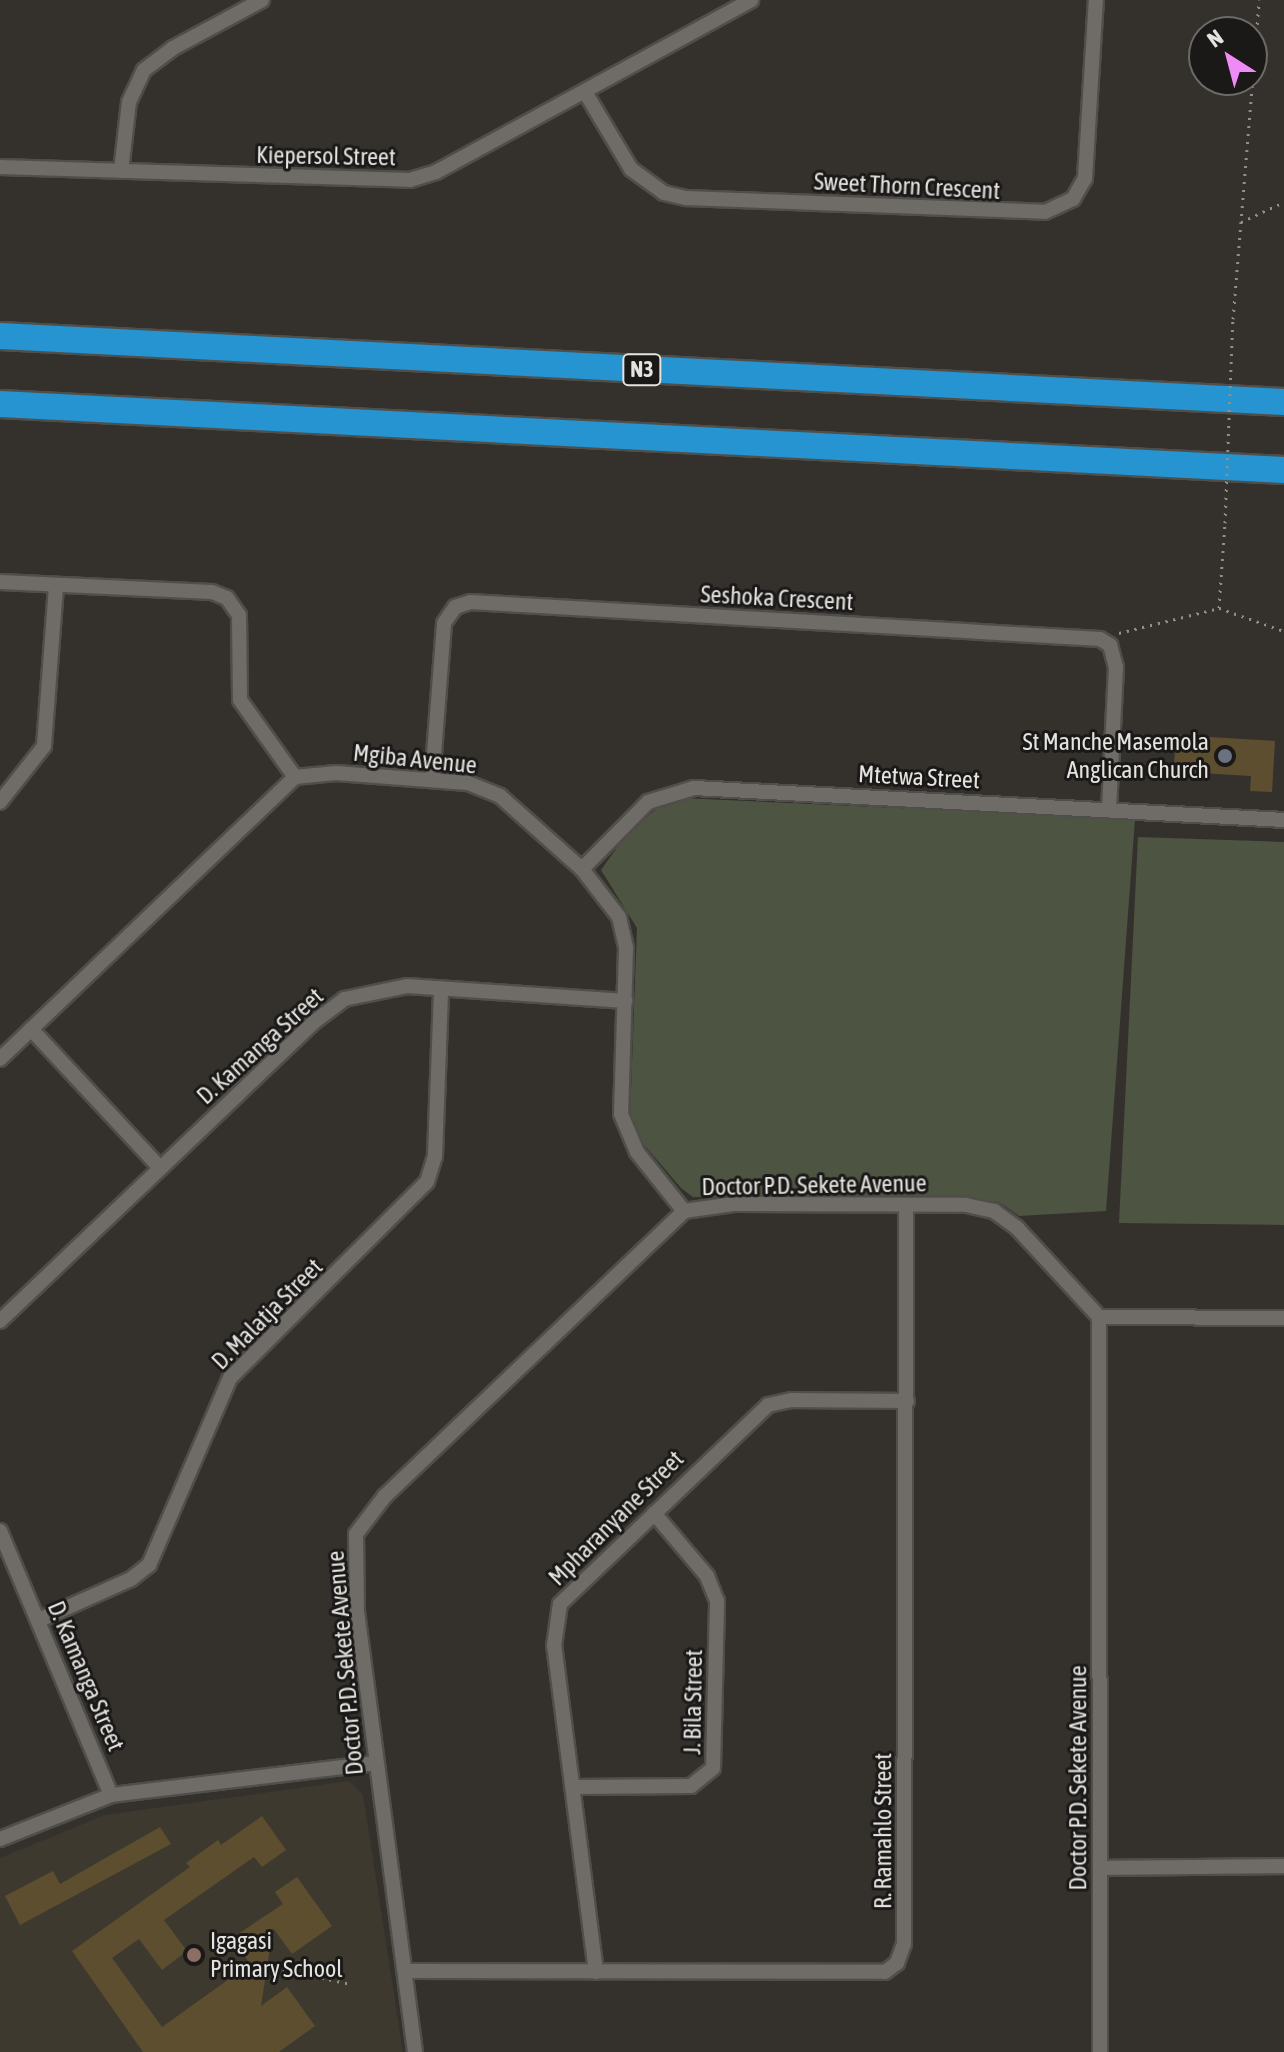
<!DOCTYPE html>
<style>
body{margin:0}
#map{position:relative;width:1284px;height:2052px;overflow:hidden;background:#34312d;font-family:"Asap Condensed",sans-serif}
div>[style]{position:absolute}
.built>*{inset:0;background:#3e392f}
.green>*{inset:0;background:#4d5441}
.building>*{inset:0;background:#5c4e2f}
.path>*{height:3px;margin-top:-1.5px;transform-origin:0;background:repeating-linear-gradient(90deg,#918f8b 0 2px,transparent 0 8px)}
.roads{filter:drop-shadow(2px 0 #4f4e4a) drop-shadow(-2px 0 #4f4e4a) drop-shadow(0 2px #4f4e4a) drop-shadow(0 -2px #4f4e4a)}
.minor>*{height:14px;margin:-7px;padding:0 7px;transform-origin:7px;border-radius:7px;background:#6f6c67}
.motorway>*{height:26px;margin:-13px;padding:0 13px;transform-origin:13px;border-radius:13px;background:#2594d0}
.path-bridge>*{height:3px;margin-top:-1.5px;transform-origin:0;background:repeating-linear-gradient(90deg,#918f8b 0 2px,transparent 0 8px)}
.dots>*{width:22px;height:22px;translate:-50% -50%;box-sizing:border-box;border:4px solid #1a1917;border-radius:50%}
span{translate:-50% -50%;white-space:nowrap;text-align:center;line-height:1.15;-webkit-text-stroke:6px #1a1917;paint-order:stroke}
.shield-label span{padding:2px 6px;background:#1a1917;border:2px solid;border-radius:6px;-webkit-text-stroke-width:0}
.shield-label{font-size:22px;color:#e4e3e0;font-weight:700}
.street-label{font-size:24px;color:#e4e3e0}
.poi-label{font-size:24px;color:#e4e3e0}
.right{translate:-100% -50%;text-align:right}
.left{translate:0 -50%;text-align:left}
.north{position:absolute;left:1188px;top:16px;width:80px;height:80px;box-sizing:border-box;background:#1a1917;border:2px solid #6b6a67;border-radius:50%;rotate:324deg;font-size:22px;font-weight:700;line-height:32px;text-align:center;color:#e4e3e0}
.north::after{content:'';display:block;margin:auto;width:28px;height:36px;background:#ef8bf7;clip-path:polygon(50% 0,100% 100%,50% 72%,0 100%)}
</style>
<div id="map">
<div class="built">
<div style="clip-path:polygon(349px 1781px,363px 1795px,403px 2052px,0 2052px,0 1858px,105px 1815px)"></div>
</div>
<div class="green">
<div style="clip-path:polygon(681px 798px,1135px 819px,1106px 1211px,1019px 1216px,999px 1202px,954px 1197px,693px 1197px,681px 1188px,640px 1140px,630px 1117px,637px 928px,601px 870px,626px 835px,661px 805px)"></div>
<div style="clip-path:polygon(1138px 837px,1284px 842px,1284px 1225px,1119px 1223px)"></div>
</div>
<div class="building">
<div style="clip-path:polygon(1176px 735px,1275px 741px,1272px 792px,1250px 791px,1251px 776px,1200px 773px,1200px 780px,1173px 779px)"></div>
<div style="clip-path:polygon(262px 1816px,286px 1850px,262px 1867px,254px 1857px,164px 1920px,187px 1951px,162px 1970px,139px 1939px,112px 1958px,162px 2027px,250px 1964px,232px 1938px,283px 1904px,275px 1892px,297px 1877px,332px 1926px,292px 1954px,273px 1928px,261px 2006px,287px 1987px,315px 2026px,279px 2052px,143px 2052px,72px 1951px,190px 1867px,186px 1863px,218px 1840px,221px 1845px)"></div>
<div style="clip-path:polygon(160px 1827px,171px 1844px,20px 1925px,5px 1896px,53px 1871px,60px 1884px)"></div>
</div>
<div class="path">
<div style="left:1241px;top:222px;width:47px;rotate:-24.9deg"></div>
<div style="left:1233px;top:319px;width:320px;rotate:-85.3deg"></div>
<div style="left:1219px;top:608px;width:85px;rotate:-86deg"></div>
<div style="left:1119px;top:633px;width:103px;rotate:-14deg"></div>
<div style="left:1219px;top:608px;width:69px;rotate:19.5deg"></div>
<div style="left:267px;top:1966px;width:86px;rotate:12.1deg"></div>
</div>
<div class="roads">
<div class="minor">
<div style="left:585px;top:92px;width:90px;rotate:59.1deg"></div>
<div style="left:631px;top:169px;width:41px;rotate:36deg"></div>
<div style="left:664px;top:193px;width:23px;rotate:13deg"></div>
<div style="left:686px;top:198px;width:359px;rotate:2.2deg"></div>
<div style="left:1045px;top:212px;width:31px;rotate:-25deg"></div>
<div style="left:1073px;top:199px;width:24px;rotate:-60deg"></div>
<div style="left:1085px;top:178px;width:178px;rotate:-86.5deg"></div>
<div style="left:0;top:167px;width:410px;rotate:1.8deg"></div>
<div style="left:410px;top:180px;width:27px;rotate:-17deg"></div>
<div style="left:436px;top:172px;width:359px;rotate:-28.6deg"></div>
<div style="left:121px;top:171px;width:69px;rotate:-83.4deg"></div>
<div style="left:129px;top:102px;width:35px;rotate:-65deg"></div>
<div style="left:144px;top:70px;width:36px;rotate:-37deg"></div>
<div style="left:173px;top:48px;width:101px;rotate:-28.3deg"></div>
<div style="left:0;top:582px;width:212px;rotate:2.7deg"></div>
<div style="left:212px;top:592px;width:16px;rotate:22deg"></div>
<div style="left:227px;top:598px;width:21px;rotate:55deg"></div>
<div style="left:239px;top:615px;width:85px;rotate:89.3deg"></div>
<div style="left:240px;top:700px;width:95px;rotate:54.5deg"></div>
<div style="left:432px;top:780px;width:157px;rotate:-85.6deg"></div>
<div style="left:444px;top:623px;width:19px;rotate:-55deg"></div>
<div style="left:455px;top:607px;width:16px;rotate:-18deg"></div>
<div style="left:470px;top:602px;width:631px;rotate:3.36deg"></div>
<div style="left:1100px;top:639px;width:12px;rotate:31deg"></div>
<div style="left:1110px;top:645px;width:23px;rotate:75deg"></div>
<div style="left:1116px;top:667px;width:141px;rotate:92.8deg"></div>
<div style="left:0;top:802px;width:71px;rotate:-51.8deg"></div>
<div style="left:44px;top:746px;width:161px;rotate:-85.7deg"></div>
<div style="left:582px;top:869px;width:94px;rotate:-45.4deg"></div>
<div style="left:648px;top:802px;width:48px;rotate:-16.9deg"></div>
<div style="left:694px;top:788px;width:591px;rotate:3.1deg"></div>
<div style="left:31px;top:1029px;width:190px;rotate:47.1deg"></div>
<div style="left:0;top:1059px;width:408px;rotate:-43.7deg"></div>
<div style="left:295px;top:777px;width:41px;rotate:-5.6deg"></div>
<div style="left:336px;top:773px;width:132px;rotate:4.3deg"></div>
<div style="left:468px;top:783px;width:35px;rotate:22deg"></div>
<div style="left:500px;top:796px;width:110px;rotate:41.7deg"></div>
<div style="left:582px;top:869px;width:61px;rotate:52.4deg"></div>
<div style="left:619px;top:917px;width:32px;rotate:77deg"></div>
<div style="left:626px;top:948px;width:166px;rotate:91.7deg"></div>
<div style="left:621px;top:1114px;width:41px;rotate:67.2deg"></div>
<div style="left:637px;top:1152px;width:75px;rotate:51.5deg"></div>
<div style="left:1099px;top:1317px;width:185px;rotate:0.3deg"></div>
<div style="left:0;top:1321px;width:434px;rotate:-43.6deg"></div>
<div style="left:314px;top:1022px;width:38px;rotate:-37deg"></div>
<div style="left:344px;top:999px;width:64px;rotate:-11.7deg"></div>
<div style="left:407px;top:986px;width:219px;rotate:3.9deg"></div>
<div style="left:0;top:1531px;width:286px;rotate:67.2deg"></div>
<div style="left:39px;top:1620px;width:101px;rotate:-24deg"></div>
<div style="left:131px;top:1579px;width:23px;rotate:-38deg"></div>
<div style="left:149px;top:1565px;width:204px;rotate:-66.6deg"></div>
<div style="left:230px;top:1378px;width:278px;rotate:-44.9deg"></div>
<div style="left:427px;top:1182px;width:27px;rotate:-73deg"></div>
<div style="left:435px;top:1156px;width:166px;rotate:-87.9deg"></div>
<div style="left:575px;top:1787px;width:116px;rotate:-0.5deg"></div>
<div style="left:691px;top:1786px;width:28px;rotate:-39deg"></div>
<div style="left:713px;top:1768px;width:167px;rotate:-88.6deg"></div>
<div style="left:717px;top:1601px;width:27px;rotate:-112deg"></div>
<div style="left:707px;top:1576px;width:82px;rotate:-130.1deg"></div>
<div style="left:0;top:1839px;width:119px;rotate:-21.6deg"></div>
<div style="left:111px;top:1795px;width:266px;rotate:-6.9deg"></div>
<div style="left:1100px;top:1868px;width:184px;rotate:-0.6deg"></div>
<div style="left:407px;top:1971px;width:478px;rotate:0.1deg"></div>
<div style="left:885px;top:1972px;width:15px;rotate:-37deg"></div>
<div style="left:897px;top:1963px;width:20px;rotate:-70deg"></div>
<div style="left:904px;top:1944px;width:739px;rotate:-89.84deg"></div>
<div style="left:596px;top:1972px;width:329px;rotate:-97.3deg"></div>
<div style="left:554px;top:1646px;width:42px;rotate:-81.9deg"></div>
<div style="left:560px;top:1604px;width:288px;rotate:-43.7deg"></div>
<div style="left:768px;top:1405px;width:24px;rotate:-12deg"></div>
<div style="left:791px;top:1400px;width:116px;rotate:0.5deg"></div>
<div style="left:415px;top:2052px;width:442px;rotate:-97.5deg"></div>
<div style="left:357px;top:1614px;width:80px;rotate:-90.7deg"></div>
<div style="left:356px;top:1534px;width:48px;rotate:-52.7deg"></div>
<div style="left:385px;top:1496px;width:413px;rotate:-43.6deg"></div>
<div style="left:684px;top:1211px;width:50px;rotate:-8deg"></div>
<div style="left:734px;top:1204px;width:232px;rotate:0.2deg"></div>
<div style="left:966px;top:1205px;width:29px;rotate:12deg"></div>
<div style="left:994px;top:1211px;width:29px;rotate:36deg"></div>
<div style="left:1017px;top:1228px;width:121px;rotate:47.3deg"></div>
<div style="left:1099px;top:1317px;width:735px;rotate:89.92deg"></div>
</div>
<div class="motorway">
<div style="left:0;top:336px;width:1286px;rotate:2.94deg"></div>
<div style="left:0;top:404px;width:1286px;rotate:2.94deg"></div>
</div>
</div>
<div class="path-bridge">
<div style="left:1225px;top:523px;width:204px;rotate:-87.8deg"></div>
</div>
<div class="dots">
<div style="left:1225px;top:756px;background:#6b7280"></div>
<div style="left:194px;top:1955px;background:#8d6e63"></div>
</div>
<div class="shield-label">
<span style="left:642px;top:370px">N3</span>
</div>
<div class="street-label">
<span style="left:326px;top:156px;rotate:1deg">Kiepersol Street</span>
<span style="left:907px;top:186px;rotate:3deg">Sweet Thorn Crescent</span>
<span style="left:777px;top:598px;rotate:3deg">Seshoka Crescent</span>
<span style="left:415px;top:759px;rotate:6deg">Mgiba Avenue</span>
<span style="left:919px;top:777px;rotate:3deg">Mtetwa Street</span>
<span style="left:260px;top:1046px;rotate:-42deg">D. Kamanga Street</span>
<span style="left:814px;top:1185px;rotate:-1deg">Doctor P.D. Sekete Avenue</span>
<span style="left:267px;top:1314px;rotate:-45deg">D. Malatja Street</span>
<span style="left:616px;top:1518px;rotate:-45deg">Mpharanyane Street</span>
<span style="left:345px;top:1663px;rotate:-95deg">Doctor P.D. Sekete Avenue</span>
<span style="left:86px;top:1676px;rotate:67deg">D. Kamanga Street</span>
<span style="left:693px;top:1702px;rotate:-89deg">J. Bila Street</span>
<span style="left:1078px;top:1778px;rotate:-90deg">Doctor P.D. Sekete Avenue</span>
<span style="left:883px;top:1831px;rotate:-90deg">R. Ramahlo Street</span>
</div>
<div class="poi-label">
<span class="right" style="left:1209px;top:756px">St Manche Masemola<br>Anglican Church</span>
<span class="left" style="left:210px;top:1955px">Igagasi<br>Primary School</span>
</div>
<div class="north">N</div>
</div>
